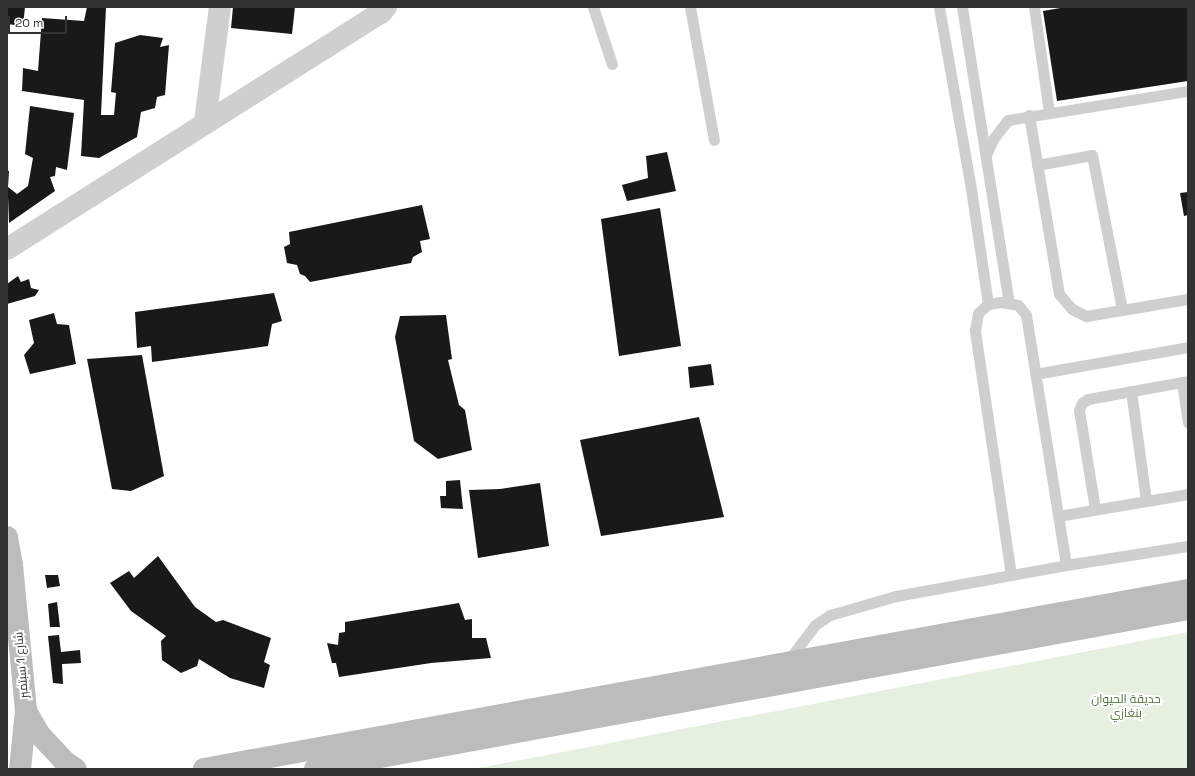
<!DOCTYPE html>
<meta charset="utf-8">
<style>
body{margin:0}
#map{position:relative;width:1195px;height:776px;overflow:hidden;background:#fff;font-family:"Space Grotesk",Cairo,sans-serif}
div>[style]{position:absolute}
.green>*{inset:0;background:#e6f0e0}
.building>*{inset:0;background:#191919}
.lane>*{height:11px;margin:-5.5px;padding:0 5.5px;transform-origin:5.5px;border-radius:5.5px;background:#cfcfcf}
.street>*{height:22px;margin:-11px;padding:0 11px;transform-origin:11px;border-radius:11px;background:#cfcfcf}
.secondary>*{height:22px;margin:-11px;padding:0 11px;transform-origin:11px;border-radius:11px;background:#bcbcbc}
span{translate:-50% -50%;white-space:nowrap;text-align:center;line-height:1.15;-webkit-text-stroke:4px #fff;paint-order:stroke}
.street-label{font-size:12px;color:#323232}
.park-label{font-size:12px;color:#4d733b}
.frame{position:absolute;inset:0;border:8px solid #323232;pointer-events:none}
.scale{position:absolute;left:8px;top:16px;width:59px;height:18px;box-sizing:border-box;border:2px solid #323232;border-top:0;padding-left:5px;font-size:12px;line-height:14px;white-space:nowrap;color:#323232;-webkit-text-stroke:3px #fff;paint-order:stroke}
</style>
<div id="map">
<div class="green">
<div style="clip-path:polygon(1188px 632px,1188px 769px,474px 769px)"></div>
</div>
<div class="building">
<div style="clip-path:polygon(7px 7px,25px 7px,23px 26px,7px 24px)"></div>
<div style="clip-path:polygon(87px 7px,106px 7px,101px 115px,114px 115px,116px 93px,111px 92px,115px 43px,140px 35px,163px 38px,160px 47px,169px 45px,165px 95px,157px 97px,155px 108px,141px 112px,137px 137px,99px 158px,81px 156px,84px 100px,22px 91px,23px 68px,38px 71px,42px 18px,84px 21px)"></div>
<div style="clip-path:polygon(233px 7px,295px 7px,292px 34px,231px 28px)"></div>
<div style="clip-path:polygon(1066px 7px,1188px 7px,1188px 81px,1057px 101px,1043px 11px)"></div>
<div style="clip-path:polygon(30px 106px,74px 113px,67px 170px,56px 167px,55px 176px,50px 177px,55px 191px,9px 223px,7px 171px,9px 171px,8px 187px,17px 194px,28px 186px,33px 158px,25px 154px)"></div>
<div style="clip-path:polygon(667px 152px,676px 191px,627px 201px,622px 185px,648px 178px,646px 156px)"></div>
<div style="clip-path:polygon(1188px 192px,1188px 215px,1184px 216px,1180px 193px)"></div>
<div style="clip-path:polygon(422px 205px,430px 239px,420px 241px,422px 252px,413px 257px,411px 263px,310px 282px,305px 276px,300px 274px,297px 265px,287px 263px,284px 247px,290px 244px,289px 232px)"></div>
<div style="clip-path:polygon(660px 208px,681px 346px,619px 356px,601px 219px)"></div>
<div style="clip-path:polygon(18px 276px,21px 282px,29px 279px,31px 288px,39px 290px,35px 296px,7px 304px,7px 284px)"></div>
<div style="clip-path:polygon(274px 293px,282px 321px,272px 324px,268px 346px,152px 362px,151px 346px,137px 348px,135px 312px)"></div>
<div style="clip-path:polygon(54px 313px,57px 324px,69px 325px,76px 364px,30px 374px,24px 355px,34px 343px,29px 320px)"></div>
<div style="clip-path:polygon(446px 315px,452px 359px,448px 360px,459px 405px,465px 410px,472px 450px,438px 459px,414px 441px,395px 337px,400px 316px)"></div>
<div style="clip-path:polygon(142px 355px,164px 476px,131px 491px,112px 489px,87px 359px)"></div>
<div style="clip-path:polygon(711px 364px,714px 385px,690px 388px,688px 367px)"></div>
<div style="clip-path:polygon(699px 417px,724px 517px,601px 536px,580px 440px)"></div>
<div style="clip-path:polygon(460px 480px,463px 509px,441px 508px,440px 496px,446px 496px,446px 481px)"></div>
<div style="clip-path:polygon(540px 483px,549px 546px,478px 558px,469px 490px,500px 489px)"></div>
<div style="clip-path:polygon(158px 556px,195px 607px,216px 622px,223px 620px,271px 638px,264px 662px,270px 665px,264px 688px,230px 678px,199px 659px,197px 666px,181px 673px,162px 660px,161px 641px,166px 636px,131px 611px,110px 583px,129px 571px,134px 578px)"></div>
<div style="clip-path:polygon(45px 575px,58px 575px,60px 586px,47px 588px)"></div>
<div style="clip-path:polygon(57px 602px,60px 627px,50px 627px,48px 604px)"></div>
<div style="clip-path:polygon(459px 603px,465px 620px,472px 619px,472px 638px,486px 638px,491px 658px,431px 663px,339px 677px,336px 663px,332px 663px,327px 643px,338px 645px,339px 633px,345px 632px,345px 622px)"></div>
<div style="clip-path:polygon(59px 635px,61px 652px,80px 650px,81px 663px,62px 664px,63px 684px,53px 683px,48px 636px)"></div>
</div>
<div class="lane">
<div style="left:593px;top:7px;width:60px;rotate:71.6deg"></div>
<div style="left:690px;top:7px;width:135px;rotate:79.8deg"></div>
<div style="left:939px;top:7px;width:185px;rotate:80deg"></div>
<div style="left:971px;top:189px;width:116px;rotate:81.6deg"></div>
<div style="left:962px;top:7px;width:300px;rotate:81deg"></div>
<div style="left:1034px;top:7px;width:106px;rotate:81.9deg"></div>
<div style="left:1029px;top:115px;width:181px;rotate:80.5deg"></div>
<div style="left:1059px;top:294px;width:20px;rotate:49deg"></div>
<div style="left:1072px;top:309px;width:16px;rotate:27deg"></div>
<div style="left:1086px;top:316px;width:103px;rotate:-9.5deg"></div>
<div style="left:986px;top:155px;width:17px;rotate:-66deg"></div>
<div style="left:993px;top:139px;width:24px;rotate:-52deg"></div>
<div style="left:1008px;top:120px;width:182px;rotate:-9.2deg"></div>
<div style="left:1037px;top:165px;width:56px;rotate:-10.3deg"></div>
<div style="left:1092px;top:155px;width:158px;rotate:79deg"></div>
<div style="left:1035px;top:374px;width:155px;rotate:-10deg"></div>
<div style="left:1182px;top:382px;width:41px;rotate:81.7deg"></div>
<div style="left:1131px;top:391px;width:111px;rotate:82.2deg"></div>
<div style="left:1095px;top:509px;width:100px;rotate:-99.2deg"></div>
<div style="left:1079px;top:410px;width:8px;rotate:-67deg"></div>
<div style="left:1082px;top:403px;width:7px;rotate:-34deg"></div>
<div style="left:1088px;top:399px;width:102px;rotate:-10.2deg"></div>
<div style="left:1058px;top:516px;width:132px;rotate:-9.6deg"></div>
<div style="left:1011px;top:575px;width:248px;rotate:-98.4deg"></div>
<div style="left:975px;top:330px;width:17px;rotate:-80deg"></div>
<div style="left:978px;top:313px;width:13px;rotate:-42deg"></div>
<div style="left:988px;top:304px;width:13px;rotate:-9deg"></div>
<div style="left:1001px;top:302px;width:17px;rotate:10deg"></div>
<div style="left:1018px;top:305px;width:13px;rotate:51deg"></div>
<div style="left:1026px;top:315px;width:253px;rotate:80.9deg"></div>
<div style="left:787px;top:662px;width:46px;rotate:-52.9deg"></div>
<div style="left:815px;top:625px;width:18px;rotate:-34deg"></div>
<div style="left:830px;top:615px;width:69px;rotate:-16.1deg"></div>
<div style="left:896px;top:596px;width:173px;rotate:-10.3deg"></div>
<div style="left:1066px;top:565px;width:123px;rotate:-8.9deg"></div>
</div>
<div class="street">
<div style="left:205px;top:122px;width:116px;rotate:-82.6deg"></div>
<div style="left:7px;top:249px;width:442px;rotate:-32.3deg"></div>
<div style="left:381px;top:13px;width:8px;rotate:-50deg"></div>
</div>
<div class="secondary">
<div style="left:7px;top:537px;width:28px;rotate:80deg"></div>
<div style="left:12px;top:565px;width:147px;rotate:84.5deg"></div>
<div style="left:26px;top:711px;width:58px;rotate:95.9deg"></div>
<div style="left:26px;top:711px;width:28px;rotate:60deg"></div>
<div style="left:40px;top:735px;width:35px;rotate:47deg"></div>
<div style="left:64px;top:761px;width:14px;rotate:34deg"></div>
<div style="left:204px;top:769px;width:1000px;rotate:-10.31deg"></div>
<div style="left:315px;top:769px;width:888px;rotate:-10.39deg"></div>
</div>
<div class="street-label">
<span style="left:22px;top:665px;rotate:-95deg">شارع 1 سبتمبر</span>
</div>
<div class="park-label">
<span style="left:1126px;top:707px">حديقة الحيوان<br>بنغازي</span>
</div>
<div class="frame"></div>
<div class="scale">20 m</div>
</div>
